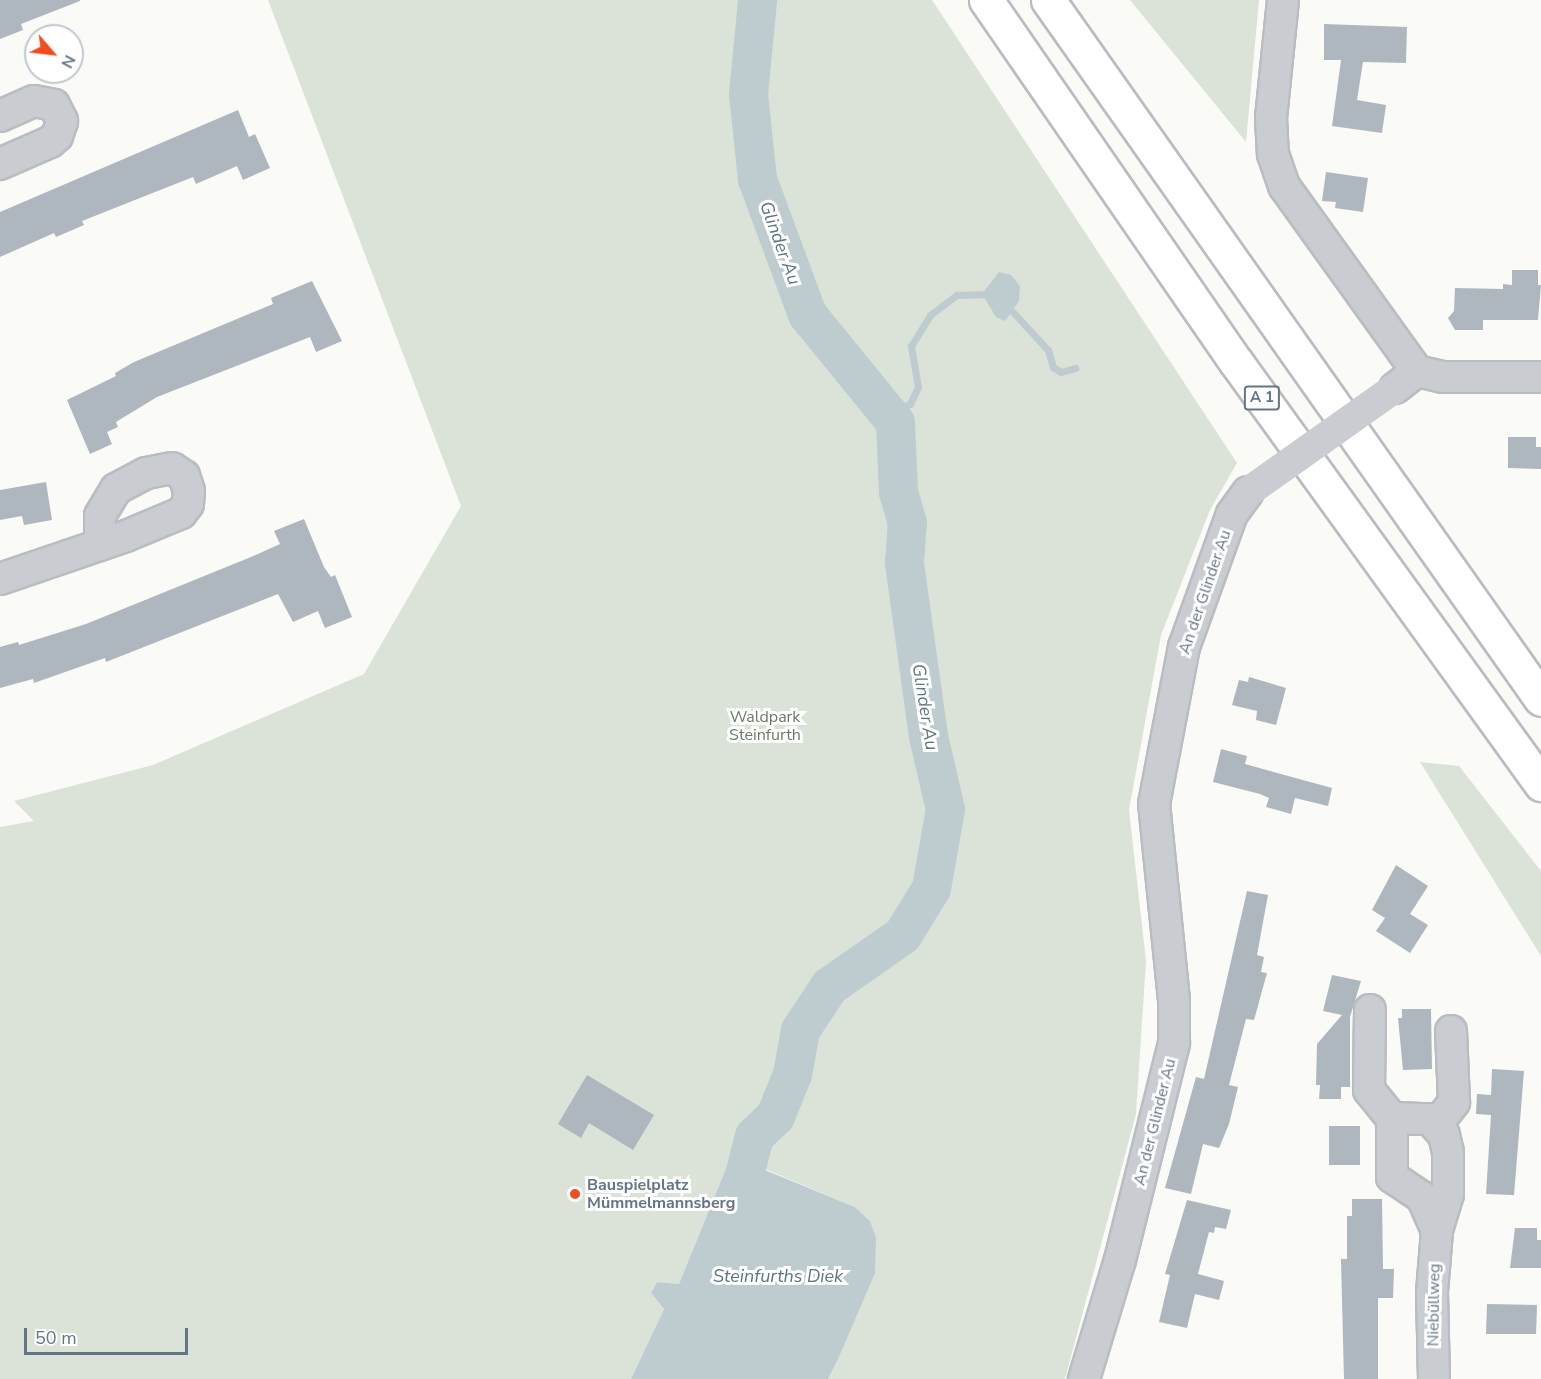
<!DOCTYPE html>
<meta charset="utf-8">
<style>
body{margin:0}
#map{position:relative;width:1541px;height:1379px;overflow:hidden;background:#fafaf7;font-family:"Nunito Sans",sans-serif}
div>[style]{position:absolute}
.green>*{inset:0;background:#dbe2d8}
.water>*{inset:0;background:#becbcf}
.stream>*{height:7px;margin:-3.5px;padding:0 3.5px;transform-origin:3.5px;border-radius:3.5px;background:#becbcf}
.river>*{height:39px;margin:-19.5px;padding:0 19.5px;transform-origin:19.5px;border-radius:19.5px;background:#becbcf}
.building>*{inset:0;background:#adb7bd}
.roads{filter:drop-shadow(2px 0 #b9bdc1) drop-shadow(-2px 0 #b9bdc1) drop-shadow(0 2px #b9bdc1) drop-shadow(0 -2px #b9bdc1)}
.minor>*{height:30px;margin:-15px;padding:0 15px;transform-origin:15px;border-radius:15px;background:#c9cdd1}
.highway>*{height:33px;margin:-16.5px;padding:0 16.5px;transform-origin:16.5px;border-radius:16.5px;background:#fff}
.minor-bridge>*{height:30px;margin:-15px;padding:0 15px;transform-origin:15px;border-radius:15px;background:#c9cdd1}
.dots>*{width:16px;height:16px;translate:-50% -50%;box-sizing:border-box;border:3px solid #fff;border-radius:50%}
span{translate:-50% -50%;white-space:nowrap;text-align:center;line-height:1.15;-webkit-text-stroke:6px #fff;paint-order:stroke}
.shield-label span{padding:2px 4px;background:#fff;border:2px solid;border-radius:4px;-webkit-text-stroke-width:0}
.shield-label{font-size:15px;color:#627685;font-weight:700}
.street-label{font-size:16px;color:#627685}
.park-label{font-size:16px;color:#677b62}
.poi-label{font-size:16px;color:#627685;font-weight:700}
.left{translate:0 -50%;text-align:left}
.water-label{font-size:18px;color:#5e767e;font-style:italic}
.north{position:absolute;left:24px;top:24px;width:60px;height:60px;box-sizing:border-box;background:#fff;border:2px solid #c0c8ce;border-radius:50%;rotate:118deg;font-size:16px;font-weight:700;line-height:24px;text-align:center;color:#627685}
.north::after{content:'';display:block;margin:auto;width:21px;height:27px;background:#f14d20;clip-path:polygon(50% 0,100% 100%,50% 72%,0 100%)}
.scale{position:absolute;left:24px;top:1328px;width:164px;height:27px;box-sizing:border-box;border:3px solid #627685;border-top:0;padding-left:8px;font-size:18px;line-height:21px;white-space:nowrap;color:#627685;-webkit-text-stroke:4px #fff;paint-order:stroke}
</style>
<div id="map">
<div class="green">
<div style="clip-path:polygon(268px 0,932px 0,1237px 463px,1210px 510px,1161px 635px,1129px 810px,1146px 961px,1136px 1114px,1065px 1379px,828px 1379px,838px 1359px,876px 1238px,870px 1221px,855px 1207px,765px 1169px,768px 1160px,745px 1149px,725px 1171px,679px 1284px,657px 1282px,651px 1293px,664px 1309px,631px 1379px,0 1379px,0 827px,34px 821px,14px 801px,153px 765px,364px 674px,461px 506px)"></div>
<div style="clip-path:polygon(1130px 0,1259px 0,1246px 142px)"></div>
<div style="clip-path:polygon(1420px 762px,1459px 766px,1541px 871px,1541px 956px)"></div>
</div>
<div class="water">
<div style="clip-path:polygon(999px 272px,1011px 275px,1020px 286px,1019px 301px,1005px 321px,996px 317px,982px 294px)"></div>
<div style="clip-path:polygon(745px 1149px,768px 1160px,765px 1170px,855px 1207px,870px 1221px,876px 1237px,875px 1273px,838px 1359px,828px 1379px,631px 1379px,664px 1309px,651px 1293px,657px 1282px,679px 1284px,725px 1171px)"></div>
</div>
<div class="stream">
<div style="left:1013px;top:312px;width:52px;rotate:47.4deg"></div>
<div style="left:1048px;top:350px;width:18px;rotate:74deg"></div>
<div style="left:1053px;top:367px;width:9px;rotate:32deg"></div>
<div style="left:1061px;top:372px;width:15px;rotate:-16deg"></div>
<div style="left:882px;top:406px;width:15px;rotate:11deg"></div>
<div style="left:897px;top:409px;width:14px;rotate:-21deg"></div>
<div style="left:910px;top:404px;width:19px;rotate:-65deg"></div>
<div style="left:918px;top:387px;width:42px;rotate:-99.7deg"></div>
<div style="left:911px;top:346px;width:36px;rotate:-58deg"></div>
<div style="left:930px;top:315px;width:34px;rotate:-37deg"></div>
<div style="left:957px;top:295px;width:25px;rotate:-2deg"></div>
</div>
<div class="river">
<div style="left:737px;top:1202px;width:68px;rotate:-75.6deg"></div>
<div style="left:754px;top:1136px;width:29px;rotate:-44deg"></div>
<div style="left:775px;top:1116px;width:45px;rotate:-68deg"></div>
<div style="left:792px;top:1074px;width:45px;rotate:-79.7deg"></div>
<div style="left:800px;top:1030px;width:53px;rotate:-56.6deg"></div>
<div style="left:829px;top:986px;width:89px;rotate:-34.9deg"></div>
<div style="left:902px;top:935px;width:55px;rotate:-58.3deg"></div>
<div style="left:931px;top:888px;width:80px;rotate:-80deg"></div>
<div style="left:945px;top:809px;width:75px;rotate:-103.1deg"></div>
<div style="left:928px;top:736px;width:176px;rotate:-97.9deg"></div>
<div style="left:904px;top:562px;width:39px;rotate:-86deg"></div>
<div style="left:907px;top:523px;width:32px;rotate:-106deg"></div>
<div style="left:898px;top:492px;width:70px;rotate:-92.5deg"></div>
<div style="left:895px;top:422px;width:139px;rotate:-129.2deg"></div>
<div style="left:807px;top:314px;width:144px;rotate:-110.3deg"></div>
<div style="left:757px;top:179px;width:85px;rotate:-96deg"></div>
<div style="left:748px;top:94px;width:94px;rotate:-84.5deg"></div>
</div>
<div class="building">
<div style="clip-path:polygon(0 0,80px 0,80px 1px,21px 24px,23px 30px,0 39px)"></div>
<div style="clip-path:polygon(1324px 24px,1407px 27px,1406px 63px,1363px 62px,1357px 100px,1386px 105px,1382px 133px,1332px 126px,1341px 60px,1324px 60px)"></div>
<div style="clip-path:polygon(238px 110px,249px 137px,255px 134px,270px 168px,243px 180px,237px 166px,196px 184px,193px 177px,82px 221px,84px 225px,56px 237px,54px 233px,0 257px,0 212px)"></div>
<div style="clip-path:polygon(1326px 172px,1368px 178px,1363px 212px,1335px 208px,1336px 202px,1322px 201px)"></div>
<div style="clip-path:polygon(1512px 270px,1538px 270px,1538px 285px,1541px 285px,1538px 320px,1483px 320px,1483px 330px,1455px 330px,1448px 318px,1454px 311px,1455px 288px,1503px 289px,1503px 284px,1512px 285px)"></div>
<div style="clip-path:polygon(312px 281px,342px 341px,316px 352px,310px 337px,157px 397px,116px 422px,118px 427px,107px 432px,112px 444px,90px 454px,67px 400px,116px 376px,115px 373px,134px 362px,273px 304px,271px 298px)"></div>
<div style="clip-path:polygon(1508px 437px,1536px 437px,1536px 447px,1541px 447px,1541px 469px,1508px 468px)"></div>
<div style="clip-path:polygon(46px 482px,52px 520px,24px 525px,22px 516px,0 520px,0 490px)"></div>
<div style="clip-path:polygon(304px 519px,324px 567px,331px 577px,335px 575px,352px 617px,325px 628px,318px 611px,293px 622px,278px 594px,106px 662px,105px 658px,34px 683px,33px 679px,0 688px,0 647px,18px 642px,19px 645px,86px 624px,251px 557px,280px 544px,274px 531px)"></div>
<div style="clip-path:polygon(1249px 677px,1286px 688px,1276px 725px,1256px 720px,1257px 711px,1232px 705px,1239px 680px,1248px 682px)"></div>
<div style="clip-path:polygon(1221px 749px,1247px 756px,1245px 764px,1332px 788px,1328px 806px,1295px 798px,1291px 814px,1266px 807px,1269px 798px,1260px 794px,1213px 782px)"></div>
<div style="clip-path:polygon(1396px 865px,1428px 886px,1410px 914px,1428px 925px,1410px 953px,1376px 931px,1385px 918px,1372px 910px)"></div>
<div style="clip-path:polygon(1247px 891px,1268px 895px,1257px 955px,1264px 957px,1261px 972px,1267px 973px,1254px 1020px,1246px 1019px,1229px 1085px,1238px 1087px,1229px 1124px,1219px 1148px,1203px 1144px,1191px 1194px,1165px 1188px,1196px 1077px,1204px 1079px)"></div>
<div style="clip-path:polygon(1332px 975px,1361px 981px,1350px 1017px,1350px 1087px,1341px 1087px,1341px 1099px,1319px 1099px,1320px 1085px,1316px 1085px,1317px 1044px,1342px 1015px,1323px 1011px)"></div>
<div style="clip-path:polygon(1402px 1009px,1431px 1009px,1432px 1069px,1403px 1070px,1398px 1018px,1402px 1018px)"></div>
<div style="clip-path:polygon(1492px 1069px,1524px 1071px,1514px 1195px,1486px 1194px,1491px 1115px,1476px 1114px,1477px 1094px,1491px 1095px)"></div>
<div style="clip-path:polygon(587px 1075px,654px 1115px,633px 1150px,589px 1123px,581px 1138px,558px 1124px)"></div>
<div style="clip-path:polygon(1329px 1126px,1360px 1126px,1360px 1165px,1329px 1165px)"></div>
<div style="clip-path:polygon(1352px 1199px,1382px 1199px,1383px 1269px,1394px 1269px,1393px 1298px,1378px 1298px,1378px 1379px,1344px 1379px,1341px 1259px,1347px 1259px,1347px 1216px,1352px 1216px)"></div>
<div style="clip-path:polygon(1187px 1200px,1231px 1210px,1226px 1229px,1215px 1227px,1214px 1233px,1209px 1232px,1198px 1274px,1224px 1281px,1219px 1300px,1195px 1294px,1187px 1328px,1159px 1322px,1170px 1275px,1165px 1274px)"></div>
<div style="clip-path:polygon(1515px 1228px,1537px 1228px,1537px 1240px,1541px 1240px,1541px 1268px,1510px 1268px)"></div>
<div style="clip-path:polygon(1487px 1304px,1537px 1305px,1536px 1334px,1486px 1334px)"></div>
</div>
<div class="roads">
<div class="minor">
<div style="left:1283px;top:0;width:119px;rotate:95.8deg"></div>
<div style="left:1271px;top:118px;width:36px;rotate:87deg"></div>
<div style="left:1273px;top:154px;width:34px;rotate:71deg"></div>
<div style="left:1284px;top:186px;width:228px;rotate:54.3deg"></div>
<div style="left:1417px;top:371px;width:28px;rotate:142deg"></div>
<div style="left:0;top:116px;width:37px;rotate:-24deg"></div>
<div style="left:34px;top:101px;width:20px;rotate:11deg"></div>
<div style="left:54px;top:105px;width:18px;rotate:63deg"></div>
<div style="left:62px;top:121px;width:16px;rotate:108deg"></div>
<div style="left:57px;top:136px;width:9px;rotate:139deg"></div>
<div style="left:50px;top:142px;width:55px;rotate:156.3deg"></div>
<div style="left:1417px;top:371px;width:27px;rotate:13deg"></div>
<div style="left:1443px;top:377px;width:98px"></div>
<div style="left:0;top:579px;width:133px;rotate:-18.8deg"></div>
<div style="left:126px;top:536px;width:60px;rotate:-22.7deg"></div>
<div style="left:181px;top:513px;width:11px;rotate:-52deg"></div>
<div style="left:188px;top:504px;width:13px;rotate:-86deg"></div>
<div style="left:189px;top:491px;width:16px;rotate:-108deg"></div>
<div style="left:184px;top:476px;width:14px;rotate:-146deg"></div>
<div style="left:172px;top:468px;width:26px;rotate:169deg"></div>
<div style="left:146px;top:473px;width:34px;rotate:152deg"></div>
<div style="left:116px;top:489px;width:31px;rotate:121deg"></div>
<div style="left:100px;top:516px;width:29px;rotate:90deg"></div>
<div style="left:1370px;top:1010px;width:80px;rotate:90.7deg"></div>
<div style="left:1369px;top:1090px;width:36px;rotate:51deg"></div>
<div style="left:1392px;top:1118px;width:59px;rotate:90deg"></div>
<div style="left:1392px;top:1177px;width:36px;rotate:34deg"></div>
<div style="left:1422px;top:1197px;width:37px;rotate:66deg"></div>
<div style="left:1392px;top:1118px;width:38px;rotate:2deg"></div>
<div style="left:1430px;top:1119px;width:21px;rotate:49deg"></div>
<div style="left:1444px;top:1135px;width:17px;rotate:77deg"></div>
<div style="left:1448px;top:1152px;width:42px;rotate:90deg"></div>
<div style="left:1448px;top:1194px;width:39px;rotate:107deg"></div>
<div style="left:1437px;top:1231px;width:61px;rotate:94.7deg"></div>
<div style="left:1432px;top:1292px;width:87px;rotate:88.7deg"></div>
<div style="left:1437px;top:1124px;width:28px;rotate:-52deg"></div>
<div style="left:1454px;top:1102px;width:71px;rotate:-92.4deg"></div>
<div style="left:1084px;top:1379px;width:124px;rotate:-73.2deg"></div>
<div style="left:1120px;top:1260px;width:224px;rotate:-76deg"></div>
<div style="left:1174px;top:1043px;width:43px;rotate:-90deg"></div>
<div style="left:1174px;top:1000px;width:197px;rotate:-95.8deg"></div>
<div style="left:1154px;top:804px;width:160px;rotate:-79.2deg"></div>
<div style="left:1184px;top:647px;width:141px;rotate:-70.2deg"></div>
<div style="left:1232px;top:514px;width:27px;rotate:-54deg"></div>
</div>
<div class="highway">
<div style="left:986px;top:0;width:440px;rotate:55.4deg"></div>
<div style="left:1236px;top:362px;width:521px;rotate:54.14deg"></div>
<div style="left:1048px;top:0;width:855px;rotate:54.8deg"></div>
</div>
</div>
<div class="minor-bridge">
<div style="left:1248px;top:492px;width:180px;rotate:-35.3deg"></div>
</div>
<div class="dots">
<div style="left:575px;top:1194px;background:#f14d20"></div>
</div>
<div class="shield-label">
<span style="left:1262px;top:398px">A 1</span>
</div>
<div class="street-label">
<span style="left:1205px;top:592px;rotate:-71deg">An der Glinder Au</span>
<span style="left:1155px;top:1122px;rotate:-76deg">An der Glinder Au</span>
<span style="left:1434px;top:1305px;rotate:-89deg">Niebüllweg</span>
</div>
<div class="park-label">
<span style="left:765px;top:726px">Waldpark<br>Steinfurth</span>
</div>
<div class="poi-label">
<span class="left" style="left:587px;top:1194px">Bauspielplatz<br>Mümmelmannsberg</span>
</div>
<div class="water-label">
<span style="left:780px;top:243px;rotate:70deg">Glinder Au</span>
<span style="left:925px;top:707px;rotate:81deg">Glinder Au</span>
<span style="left:778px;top:1276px">Steinfurths Diek</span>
</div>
<div class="north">N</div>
<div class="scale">50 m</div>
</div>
